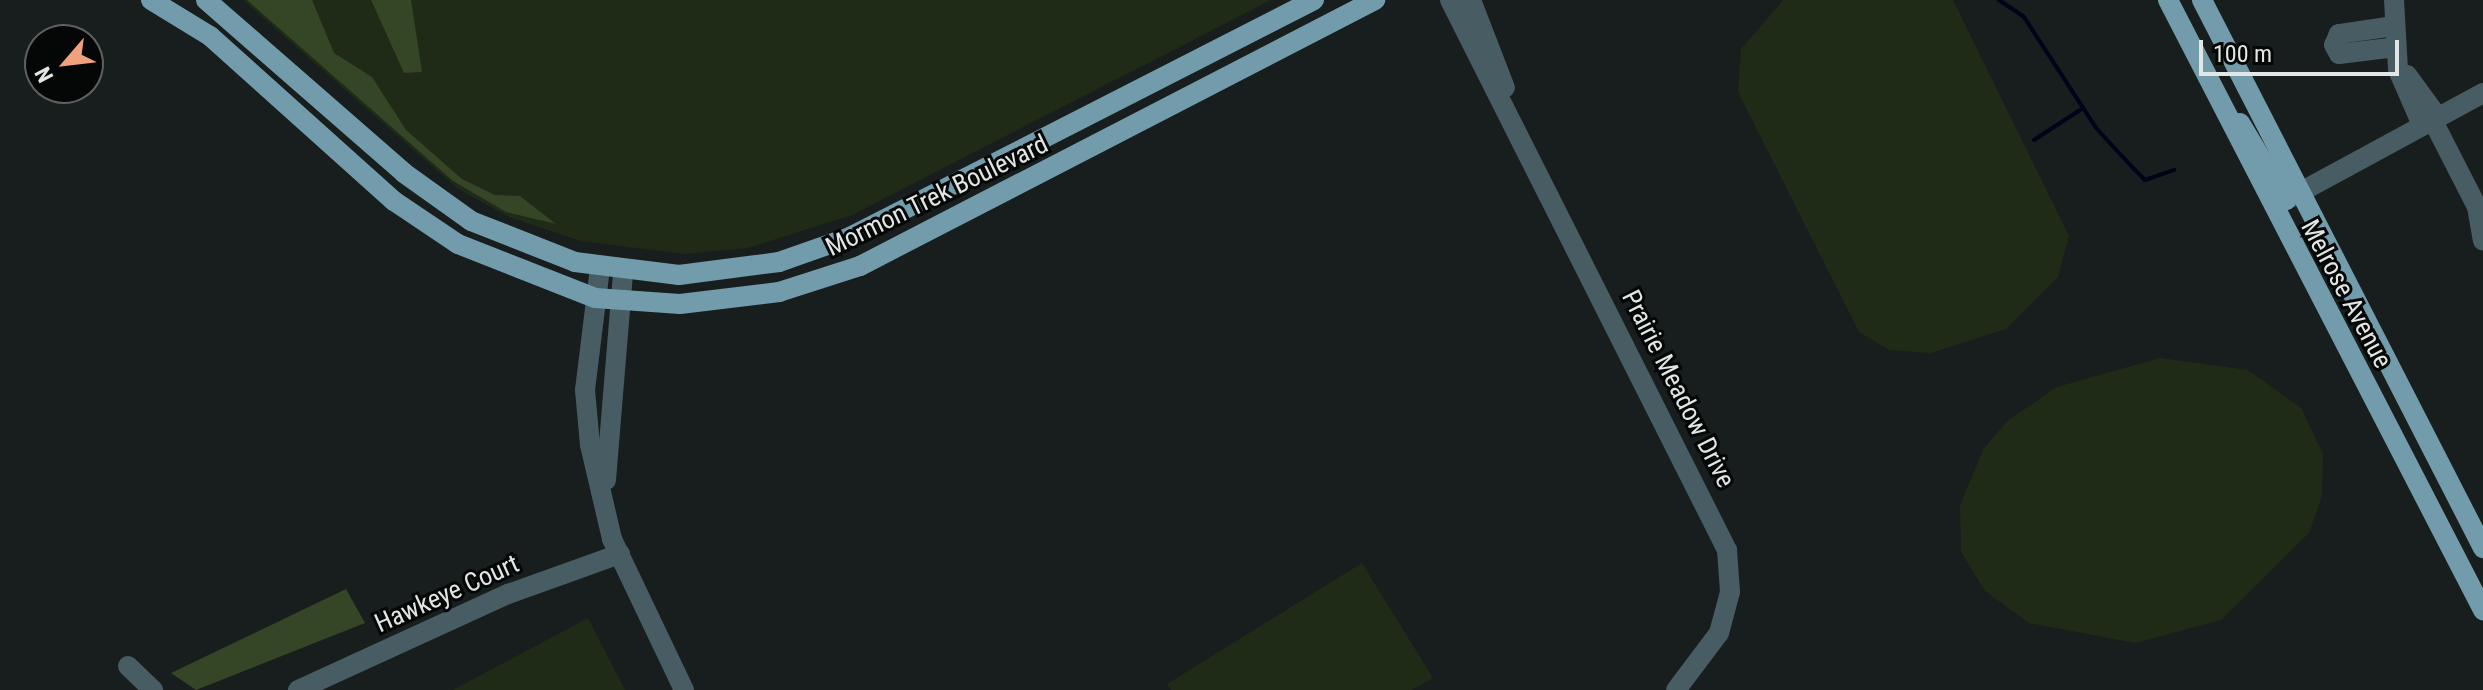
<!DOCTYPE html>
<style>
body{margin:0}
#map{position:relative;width:2483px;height:690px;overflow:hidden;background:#171e1d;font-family:"Roboto Condensed",sans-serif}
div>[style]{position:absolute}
.green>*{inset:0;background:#1f2b16}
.forest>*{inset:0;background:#344625}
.stream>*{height:4px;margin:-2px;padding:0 2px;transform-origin:2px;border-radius:2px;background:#000319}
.minor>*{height:20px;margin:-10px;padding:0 10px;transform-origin:10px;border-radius:10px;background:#485c63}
.major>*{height:20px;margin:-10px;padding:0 10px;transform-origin:10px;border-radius:10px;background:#729cab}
span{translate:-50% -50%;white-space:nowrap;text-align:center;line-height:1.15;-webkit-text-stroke:6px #050707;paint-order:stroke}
.street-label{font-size:26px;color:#e2e7e6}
.north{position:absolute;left:24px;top:24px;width:80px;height:80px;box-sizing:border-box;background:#050707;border:2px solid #5d6160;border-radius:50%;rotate:242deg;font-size:22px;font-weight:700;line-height:32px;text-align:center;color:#e2e7e6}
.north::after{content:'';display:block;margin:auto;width:28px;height:36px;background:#f2a17e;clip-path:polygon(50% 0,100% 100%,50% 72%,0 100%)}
.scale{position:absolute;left:2199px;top:40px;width:200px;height:36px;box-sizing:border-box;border:4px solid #e2e7e6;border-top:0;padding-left:10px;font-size:24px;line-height:28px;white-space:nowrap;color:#e2e7e6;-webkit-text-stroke:6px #050707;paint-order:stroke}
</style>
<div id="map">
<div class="green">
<div style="clip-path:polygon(243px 0,1271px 0,852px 215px,748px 248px,685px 254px,581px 241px,509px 217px,458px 189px)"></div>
<div style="clip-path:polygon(1783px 0,1953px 0,2069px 236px,2058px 277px,2006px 329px,1931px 353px,1889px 350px,1859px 332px,1738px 92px,1741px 49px)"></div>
<div style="clip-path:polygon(2160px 358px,2248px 370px,2301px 408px,2323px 454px,2322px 496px,2309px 533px,2221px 620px,2135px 643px,2029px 623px,1985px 591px,1961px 552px,1960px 505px,1984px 448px,2007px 421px,2057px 387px)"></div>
<div style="clip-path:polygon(1362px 563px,1433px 678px,1412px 690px,1171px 690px,1167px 684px)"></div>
<div style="clip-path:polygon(588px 618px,625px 690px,453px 690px)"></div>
</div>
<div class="forest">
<div style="clip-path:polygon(247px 0,312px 0,334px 53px,372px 77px,406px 130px,462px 179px,495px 195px,520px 196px,556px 224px,506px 212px,453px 181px)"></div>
<div style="clip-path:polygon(371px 0,411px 0,422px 72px,404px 73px)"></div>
<div style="clip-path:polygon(346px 589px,365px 623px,196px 690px,171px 673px)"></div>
</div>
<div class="stream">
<div style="left:1999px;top:0;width:30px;rotate:34deg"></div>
<div style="left:2024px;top:17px;width:132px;rotate:57deg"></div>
<div style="left:2096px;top:128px;width:54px;rotate:47.2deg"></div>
<div style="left:2133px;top:168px;width:17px;rotate:45deg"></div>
<div style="left:2145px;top:180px;width:31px;rotate:-19deg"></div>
<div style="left:2034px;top:140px;width:59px;rotate:-33.1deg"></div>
</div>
<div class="minor">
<div style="left:1450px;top:0;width:616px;rotate:63.27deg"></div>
<div style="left:1727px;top:550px;width:42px;rotate:85.9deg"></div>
<div style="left:1730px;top:592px;width:42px;rotate:105deg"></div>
<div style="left:1719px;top:633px;width:71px;rotate:127deg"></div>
<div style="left:1471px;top:0;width:94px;rotate:68.9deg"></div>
<div style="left:2394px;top:0;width:70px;rotate:86.7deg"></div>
<div style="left:2398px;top:70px;width:60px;rotate:66.4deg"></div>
<div style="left:2394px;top:26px;width:56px;rotate:171.7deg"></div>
<div style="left:2339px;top:34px;width:12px;rotate:114deg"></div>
<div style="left:2334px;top:45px;width:10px;rotate:61deg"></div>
<div style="left:2339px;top:54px;width:57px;rotate:-7deg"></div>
<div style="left:2407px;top:75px;width:51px;rotate:53.8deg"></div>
<div style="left:2432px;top:119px;width:99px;rotate:62.9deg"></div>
<div style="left:2477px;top:207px;width:34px;rotate:80deg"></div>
<div style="left:2286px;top:200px;width:224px;rotate:-28.5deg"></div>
<div style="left:600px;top:268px;width:123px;rotate:97deg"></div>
<div style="left:585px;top:390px;width:55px;rotate:84.8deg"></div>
<div style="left:590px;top:445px;width:97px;rotate:76.8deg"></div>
<div style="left:612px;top:539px;width:167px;rotate:64.5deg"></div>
<div style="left:606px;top:480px;width:210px;rotate:-85.3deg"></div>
<div style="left:128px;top:666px;width:35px;rotate:44deg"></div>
<div style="left:298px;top:690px;width:231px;rotate:-24.6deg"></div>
<div style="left:508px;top:594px;width:119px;rotate:-19.7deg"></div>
</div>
<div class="major">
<div style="left:151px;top:0;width:69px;rotate:31.4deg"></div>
<div style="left:210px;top:36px;width:247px;rotate:41.9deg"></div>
<div style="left:394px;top:201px;width:77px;rotate:33.9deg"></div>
<div style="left:458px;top:244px;width:147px;rotate:21.5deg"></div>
<div style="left:595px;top:298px;width:85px;rotate:4deg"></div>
<div style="left:680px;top:304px;width:100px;rotate:-6.9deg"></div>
<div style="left:779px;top:292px;width:85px;rotate:-17.8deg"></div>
<div style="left:860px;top:266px;width:580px;rotate:-27.32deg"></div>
<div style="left:206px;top:0;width:263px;rotate:41.1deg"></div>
<div style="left:404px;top:173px;width:82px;rotate:35.6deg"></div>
<div style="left:471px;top:221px;width:112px;rotate:21.5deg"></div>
<div style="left:575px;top:262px;width:105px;rotate:7.1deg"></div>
<div style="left:679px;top:275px;width:101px;rotate:-7.4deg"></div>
<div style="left:779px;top:262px;width:75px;rotate:-19.4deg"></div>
<div style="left:850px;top:237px;width:521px;rotate:-27.06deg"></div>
<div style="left:2168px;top:0;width:687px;rotate:62.69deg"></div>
<div style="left:2202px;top:0;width:616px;rotate:62.85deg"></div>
<div style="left:2240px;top:123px;width:90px;rotate:59.1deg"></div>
</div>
<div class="street-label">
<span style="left:937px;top:196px;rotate:-26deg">Mormon Trek Boulevard</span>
<span style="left:2346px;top:294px;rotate:62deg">Melrose Avenue</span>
<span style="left:1678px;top:389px;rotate:63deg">Prairie Meadow Drive</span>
<span style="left:447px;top:594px;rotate:-24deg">Hawkeye Court</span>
</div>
<div class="north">N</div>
<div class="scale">100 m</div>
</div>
